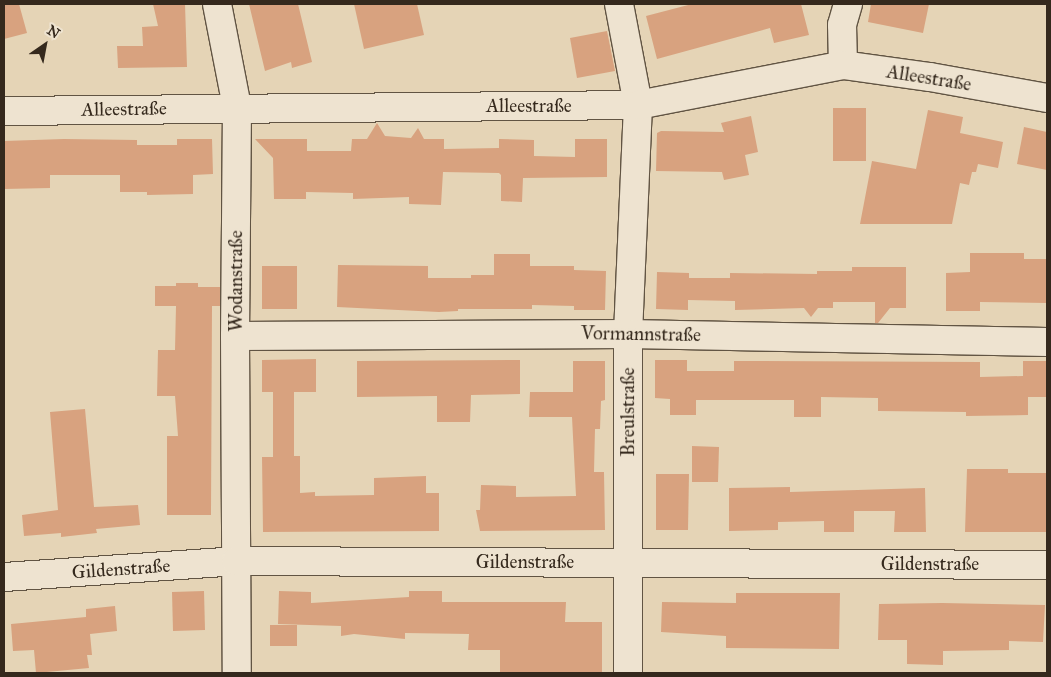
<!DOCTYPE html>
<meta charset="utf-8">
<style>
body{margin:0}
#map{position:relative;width:1051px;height:677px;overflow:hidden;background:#e5d4b6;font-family:"IM FELL Great Primer",serif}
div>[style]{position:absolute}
.building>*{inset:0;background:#d8a27f}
.roads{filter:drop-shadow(1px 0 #615443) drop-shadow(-1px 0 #615443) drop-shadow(0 1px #615443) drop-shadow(0 -1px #615443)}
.minor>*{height:28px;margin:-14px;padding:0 14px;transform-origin:14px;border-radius:14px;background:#eee3d0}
span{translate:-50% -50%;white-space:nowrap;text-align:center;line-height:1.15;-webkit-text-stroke:4px #eee3d0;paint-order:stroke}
.street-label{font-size:19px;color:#35291d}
.frame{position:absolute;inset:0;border:5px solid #35291d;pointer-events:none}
.north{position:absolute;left:20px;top:20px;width:50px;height:50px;-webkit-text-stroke:4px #eee3d0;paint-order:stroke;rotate:33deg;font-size:14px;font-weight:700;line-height:20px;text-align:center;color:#35291d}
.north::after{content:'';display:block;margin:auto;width:18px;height:22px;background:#35291d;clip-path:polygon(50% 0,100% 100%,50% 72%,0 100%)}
</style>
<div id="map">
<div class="building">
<div style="clip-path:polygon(4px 4px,19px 4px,27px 33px,4px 39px)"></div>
<div style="clip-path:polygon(153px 4px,185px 4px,187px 67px,118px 68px,117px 46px,143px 46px,142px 27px,158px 26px)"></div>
<div style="clip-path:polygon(249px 4px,298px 4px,312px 62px,292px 68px,291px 62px,265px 71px)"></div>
<div style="clip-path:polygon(354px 4px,417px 4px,424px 35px,364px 49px)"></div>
<div style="clip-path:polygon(692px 4px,801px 4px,809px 35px,774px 43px,770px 28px,657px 59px,646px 16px)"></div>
<div style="clip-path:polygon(871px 4px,929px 4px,923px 33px,868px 22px)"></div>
<div style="clip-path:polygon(607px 31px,615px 71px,577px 78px,570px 38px)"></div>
<div style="clip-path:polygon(833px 108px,866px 108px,866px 161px,833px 161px)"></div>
<div style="clip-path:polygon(928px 110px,963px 117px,960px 133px,1003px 142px,998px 168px,978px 164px,976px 172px,972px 172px,969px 185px,960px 183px,952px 224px,860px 224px,872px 161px,916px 169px)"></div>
<div style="clip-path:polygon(751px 116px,758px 152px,745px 155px,749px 175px,724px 180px,722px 172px,656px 171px,657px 133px,661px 131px,724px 132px,721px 123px)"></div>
<div style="clip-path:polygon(377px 123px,385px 136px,411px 138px,418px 128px,424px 139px,444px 139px,444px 149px,499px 148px,499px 139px,534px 140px,534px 156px,575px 157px,575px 139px,607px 139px,607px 177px,523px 178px,522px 202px,501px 201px,501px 175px,499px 173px,443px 172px,441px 205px,409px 204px,409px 197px,353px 199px,353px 193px,306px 192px,306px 199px,274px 199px,273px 158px,255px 139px,307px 139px,307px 151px,351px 151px,352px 139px,367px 139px)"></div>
<div style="clip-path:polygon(1024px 127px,1047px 132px,1047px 170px,1017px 164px)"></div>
<div style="clip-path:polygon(64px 139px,137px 140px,137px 145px,177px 145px,177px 139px,212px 139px,213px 174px,193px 175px,193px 194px,147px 195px,147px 192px,120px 192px,120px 175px,50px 175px,50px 188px,4px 189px,4px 141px)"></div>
<div style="clip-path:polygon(970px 253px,1024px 253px,1024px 259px,1047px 259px,1047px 303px,980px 302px,980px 311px,946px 311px,946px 273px,970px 272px)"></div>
<div style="clip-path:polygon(494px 254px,530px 254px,530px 266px,574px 266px,574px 270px,606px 271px,605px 310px,574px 310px,574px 306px,532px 305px,532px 309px,458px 309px,458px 311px,439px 312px,337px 307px,338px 265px,428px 266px,428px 278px,471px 278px,471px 275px,494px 275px)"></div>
<div style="clip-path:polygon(262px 266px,297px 266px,297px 309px,262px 309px)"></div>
<div style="clip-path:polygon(852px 267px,906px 267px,906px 308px,890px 308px,878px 323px,875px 323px,875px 302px,833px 302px,833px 308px,818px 308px,811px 317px,804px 308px,735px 310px,735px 301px,688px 300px,688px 310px,656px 309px,657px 272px,689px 273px,689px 278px,730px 278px,730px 273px,817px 274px,817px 271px,852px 271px)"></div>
<div style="clip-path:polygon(176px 283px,198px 283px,198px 287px,220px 287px,220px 306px,212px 306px,211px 515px,167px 515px,167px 436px,178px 436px,175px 396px,157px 396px,158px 350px,175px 350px,176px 306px,155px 306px,155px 286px,176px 286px)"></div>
<div style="clip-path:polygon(316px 359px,316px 392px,294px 392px,294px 456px,300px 456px,300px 493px,315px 492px,315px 496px,374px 495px,374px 478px,426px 476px,426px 493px,439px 493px,439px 531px,263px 532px,262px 457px,273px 457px,273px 392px,262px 392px,262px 360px)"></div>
<div style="clip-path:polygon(520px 360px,520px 394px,471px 395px,470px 422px,437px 422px,437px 396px,357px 397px,357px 361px)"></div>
<div style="clip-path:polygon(655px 360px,687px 360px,687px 371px,734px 371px,734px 361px,980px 362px,980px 377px,1023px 376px,1023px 361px,1047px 361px,1047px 397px,1028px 397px,1028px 415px,966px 416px,966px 412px,878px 411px,878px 398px,821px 397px,821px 417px,794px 417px,794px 400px,696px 400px,696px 415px,670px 415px,670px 399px,655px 398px)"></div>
<div style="clip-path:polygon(573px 361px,605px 361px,605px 400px,601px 401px,600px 429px,595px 429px,594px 472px,604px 472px,605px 530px,480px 531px,476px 510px,480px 510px,481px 485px,516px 486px,516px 497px,576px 496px,572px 417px,529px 417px,530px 392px,573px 392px)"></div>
<div style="clip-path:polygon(85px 409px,94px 507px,138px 505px,140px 525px,96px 529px,97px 533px,61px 537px,61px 533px,24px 536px,22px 515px,58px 510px,50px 412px)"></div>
<div style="clip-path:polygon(692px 446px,719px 447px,718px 482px,692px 482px)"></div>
<div style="clip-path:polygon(967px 469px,1008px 469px,1008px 473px,1047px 473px,1047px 532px,965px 532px)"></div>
<div style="clip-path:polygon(656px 474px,689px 474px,688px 530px,656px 530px)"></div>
<div style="clip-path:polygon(790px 487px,790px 492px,925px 488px,926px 532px,894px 532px,895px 511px,854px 511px,854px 532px,824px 532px,824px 521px,778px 522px,778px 530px,729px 531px,729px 488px)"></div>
<div style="clip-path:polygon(204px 591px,205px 630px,173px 631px,172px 592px)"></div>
<div style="clip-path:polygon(279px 591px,311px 592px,311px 603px,409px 597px,409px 591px,442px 591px,442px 602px,566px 602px,565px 622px,602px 622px,602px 673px,500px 673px,500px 650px,468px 650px,469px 634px,405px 633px,405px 639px,354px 634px,341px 636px,341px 626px,278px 624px)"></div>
<div style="clip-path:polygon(736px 593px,840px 593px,839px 649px,726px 648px,726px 636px,661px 632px,662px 602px,736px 603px)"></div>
<div style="clip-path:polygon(942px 603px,1045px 605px,1043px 642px,1009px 641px,1009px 650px,943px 651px,943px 665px,907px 664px,907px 640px,878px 640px,879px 604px)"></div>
<div style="clip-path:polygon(115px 606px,117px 631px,90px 634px,92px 655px,87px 655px,89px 668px,36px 673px,34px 650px,13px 651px,11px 624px,86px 617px,86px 609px)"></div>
<div style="clip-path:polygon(270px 625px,297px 625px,297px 646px,270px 646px)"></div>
</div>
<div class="roads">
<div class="minor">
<div style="left:217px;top:4px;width:105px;rotate:79deg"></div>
<div style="left:237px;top:107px;width:229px;rotate:90.5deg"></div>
<div style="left:235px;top:336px;width:337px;rotate:89.7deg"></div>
<div style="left:619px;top:4px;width:103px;rotate:79.3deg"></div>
<div style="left:638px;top:105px;width:229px;rotate:92.5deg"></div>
<div style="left:628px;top:334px;width:339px;rotate:90deg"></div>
<div style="left:843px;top:65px;width:40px;rotate:-91.4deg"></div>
<div style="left:842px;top:25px;width:22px;rotate:-74deg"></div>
<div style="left:4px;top:111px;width:634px;rotate:-0.54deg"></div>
<div style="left:638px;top:105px;width:209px;rotate:-11deg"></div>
<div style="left:843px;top:65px;width:88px;rotate:7.9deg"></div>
<div style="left:930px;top:77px;width:119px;rotate:10.2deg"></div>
<div style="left:235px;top:336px;width:393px;rotate:-0.3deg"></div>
<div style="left:628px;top:334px;width:419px;rotate:1.1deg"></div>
<div style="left:4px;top:577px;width:233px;rotate:-3.9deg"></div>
<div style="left:236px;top:561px;width:811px;rotate:0.28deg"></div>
</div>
</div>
<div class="street-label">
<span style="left:929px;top:78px;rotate:9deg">Alleestraße</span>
<span style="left:529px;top:106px">Alleestraße</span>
<span style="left:124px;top:109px;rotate:-1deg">Alleestraße</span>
<span style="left:236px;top:281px;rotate:-90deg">Wodanstraße</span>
<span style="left:641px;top:334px;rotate:1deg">Vormannstraße</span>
<span style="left:628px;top:412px;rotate:-90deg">Breulstraße</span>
<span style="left:525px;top:562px">Gildenstraße</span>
<span style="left:930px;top:564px">Gildenstraße</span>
<span style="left:121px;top:569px;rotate:-4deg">Gildenstraße</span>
</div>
<div class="frame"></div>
<div class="north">N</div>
</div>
